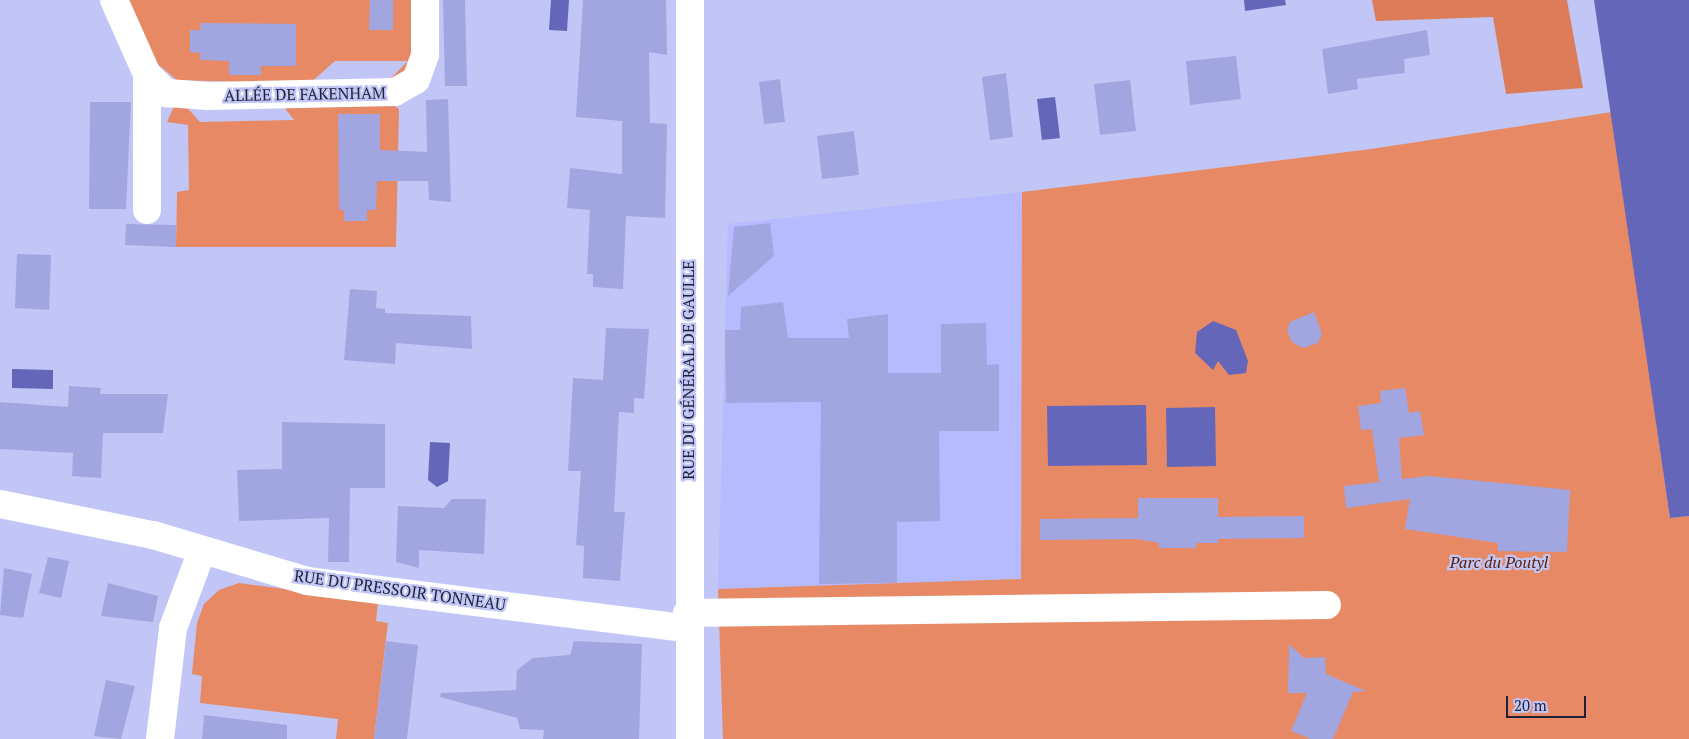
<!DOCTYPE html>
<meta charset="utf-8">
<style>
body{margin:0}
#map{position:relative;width:1689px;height:739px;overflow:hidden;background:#c1c6f6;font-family:"PT Serif",serif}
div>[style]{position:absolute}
.built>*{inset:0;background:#b5bbfe}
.green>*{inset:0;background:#e88966}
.forest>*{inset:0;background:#dc7c59}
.water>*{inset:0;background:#6466ba}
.building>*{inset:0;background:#a1a6e1}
.street>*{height:28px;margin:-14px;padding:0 14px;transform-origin:14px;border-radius:14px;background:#fff}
.secondary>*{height:28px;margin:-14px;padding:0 14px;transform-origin:14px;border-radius:14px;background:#fff}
span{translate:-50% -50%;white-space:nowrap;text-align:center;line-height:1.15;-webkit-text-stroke:4.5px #c1c6f6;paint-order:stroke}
.street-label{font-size:16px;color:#1e2036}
.park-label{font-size:16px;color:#5a1d04;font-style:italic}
.scale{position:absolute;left:1506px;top:696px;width:80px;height:22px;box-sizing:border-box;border:2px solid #1e2036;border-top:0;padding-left:6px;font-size:15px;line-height:18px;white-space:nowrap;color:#1e2036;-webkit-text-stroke:4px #c1c6f6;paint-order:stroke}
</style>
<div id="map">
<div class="built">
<div style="clip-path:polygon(1022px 192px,1021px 579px,718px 589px,728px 224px)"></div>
</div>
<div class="green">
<div style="clip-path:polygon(126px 0,414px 0,415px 64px,402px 79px,386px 83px,408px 61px,335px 61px,309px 84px,177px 80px,155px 62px)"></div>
<div style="clip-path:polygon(277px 98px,390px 103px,399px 109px,396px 247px,176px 247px,177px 192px,189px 190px,188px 125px,167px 122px,175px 104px,181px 101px,200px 122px,294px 120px)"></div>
<div style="clip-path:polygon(1612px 112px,1670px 518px,1689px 516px,1689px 739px,723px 739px,718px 589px,1021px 579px,1022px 192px,1371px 149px)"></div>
<div style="clip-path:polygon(239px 583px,378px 601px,376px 621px,388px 623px,374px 739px,336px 739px,338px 719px,200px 703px,202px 676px,192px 674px,197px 623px,204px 604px,219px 590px)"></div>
</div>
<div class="forest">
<div style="clip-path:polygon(1372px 0,1567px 0,1583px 88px,1506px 94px,1493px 17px,1376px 21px)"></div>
</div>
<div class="water">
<div style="clip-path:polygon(551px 0,569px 0,567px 31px,549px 30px)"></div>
<div style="clip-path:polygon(1244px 0,1285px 0,1286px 5px,1245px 11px)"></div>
<div style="clip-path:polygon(1594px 0,1689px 0,1689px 516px,1670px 518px)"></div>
<div style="clip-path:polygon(1055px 97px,1060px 138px,1042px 140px,1037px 99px)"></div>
<div style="clip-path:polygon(1213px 321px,1236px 330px,1248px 361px,1246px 373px,1229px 375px,1218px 361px,1213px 370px,1195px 353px,1197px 332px)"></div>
<div style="clip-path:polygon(12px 369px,53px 370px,53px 389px,12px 388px)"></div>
<div style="clip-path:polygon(1146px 405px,1147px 465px,1048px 466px,1047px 406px)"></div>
<div style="clip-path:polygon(1215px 407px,1216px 466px,1167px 467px,1166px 408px)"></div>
<div style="clip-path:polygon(430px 442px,450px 443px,448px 481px,437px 487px,428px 480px)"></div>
</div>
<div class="building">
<div style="clip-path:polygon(370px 0,393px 0,393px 30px,369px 30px)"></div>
<div style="clip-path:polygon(443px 0,465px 0,467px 86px,445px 86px)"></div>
<div style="clip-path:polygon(583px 0,666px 0,667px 55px,649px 52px,650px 123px,667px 124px,665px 218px,626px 216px,623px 289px,593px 287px,593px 274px,587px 274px,590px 210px,567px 208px,570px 168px,622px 174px,622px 121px,576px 117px)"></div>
<div style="clip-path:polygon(201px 23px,296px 24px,296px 66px,261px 66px,261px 75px,229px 75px,229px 61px,200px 60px,201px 53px,190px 52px,190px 30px,200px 30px)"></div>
<div style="clip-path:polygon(1427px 30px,1430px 55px,1404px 59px,1405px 73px,1357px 79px,1358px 89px,1328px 94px,1322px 49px)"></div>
<div style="clip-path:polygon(1236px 56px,1241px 99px,1190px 105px,1186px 61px)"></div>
<div style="clip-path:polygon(1006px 73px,1013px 137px,990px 140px,982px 77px)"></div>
<div style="clip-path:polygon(780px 79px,785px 122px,764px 124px,759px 82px)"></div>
<div style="clip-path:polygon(1130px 80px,1136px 131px,1100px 135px,1094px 84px)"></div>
<div style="clip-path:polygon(448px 99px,451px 202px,429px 200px,428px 181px,377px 181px,376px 210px,367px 210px,367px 221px,344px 221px,344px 210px,339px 210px,338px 114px,380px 114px,380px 150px,427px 152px,426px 100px)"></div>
<div style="clip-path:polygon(90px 102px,131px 102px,126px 209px,89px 209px)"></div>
<div style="clip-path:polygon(854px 131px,859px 175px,822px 179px,817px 136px)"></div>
<div style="clip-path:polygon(770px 223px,774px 256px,728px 296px,734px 227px)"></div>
<div style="clip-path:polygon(126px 224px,176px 225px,176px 247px,125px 245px)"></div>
<div style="clip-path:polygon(17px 254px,51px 255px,49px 310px,15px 308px)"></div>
<div style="clip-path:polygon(350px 289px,377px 291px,376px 308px,385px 309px,385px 313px,471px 316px,472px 349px,396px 343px,395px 364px,344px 360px)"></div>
<div style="clip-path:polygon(783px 302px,788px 338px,849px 338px,847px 319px,888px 314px,888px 373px,941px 373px,941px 324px,986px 323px,987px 365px,999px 364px,999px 431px,939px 431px,940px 521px,897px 522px,897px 583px,819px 584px,821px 402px,726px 403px,725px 330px,740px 330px,741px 307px)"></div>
<div style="clip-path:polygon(1314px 312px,1322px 334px,1318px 343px,1303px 348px,1292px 342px,1287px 331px,1290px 322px)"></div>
<div style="clip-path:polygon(606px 328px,649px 329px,644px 399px,634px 398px,634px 413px,619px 412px,614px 512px,625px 512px,620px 581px,583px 578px,584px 546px,576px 545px,581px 471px,568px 471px,573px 378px,603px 380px)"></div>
<div style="clip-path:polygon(69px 386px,101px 388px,100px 394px,168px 394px,163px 433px,103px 433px,101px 478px,72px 476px,73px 453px,0 449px,0 402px,68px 407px)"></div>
<div style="clip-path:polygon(1405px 388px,1409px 413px,1420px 411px,1424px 435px,1399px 438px,1402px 479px,1430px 476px,1570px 490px,1567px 552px,1498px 551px,1498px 543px,1405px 529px,1410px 499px,1346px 508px,1344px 486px,1379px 482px,1372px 429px,1361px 430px,1358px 406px,1381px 403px,1380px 391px)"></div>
<div style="clip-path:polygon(282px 422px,385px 424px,385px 488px,350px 488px,349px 562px,328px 562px,329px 518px,239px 521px,237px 470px,282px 469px)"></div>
<div style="clip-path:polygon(1138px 498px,1218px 498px,1218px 517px,1304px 516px,1304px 538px,1218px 539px,1218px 543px,1196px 543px,1196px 548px,1159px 548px,1159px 543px,1137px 539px,1040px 540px,1040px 519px,1138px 518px)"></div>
<div style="clip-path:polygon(452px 499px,486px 499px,484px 554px,419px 550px,419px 568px,396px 562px,398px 506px,444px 508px)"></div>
<div style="clip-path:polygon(48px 557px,69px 561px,61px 598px,39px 593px)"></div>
<div style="clip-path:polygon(4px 568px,32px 574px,23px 618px,0 615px)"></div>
<div style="clip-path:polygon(108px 583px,158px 596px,153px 622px,101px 616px)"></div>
<div style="clip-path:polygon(386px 641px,418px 645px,407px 739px,374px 739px)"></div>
<div style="clip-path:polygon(574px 641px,642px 644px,639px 739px,543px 739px,544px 730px,520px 729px,517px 718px,440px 697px,441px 693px,516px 690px,517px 670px,533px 658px,570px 655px)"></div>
<div style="clip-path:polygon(1289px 644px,1304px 658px,1325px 657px,1326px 674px,1366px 691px,1353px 692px,1333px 739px,1311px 739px,1291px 731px,1307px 693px,1288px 693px)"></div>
<div style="clip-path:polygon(106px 680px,135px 686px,121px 739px,94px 736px)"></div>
<div style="clip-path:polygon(204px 715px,287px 725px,287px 739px,202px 739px)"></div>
</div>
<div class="street">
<div style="left:114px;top:0;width:81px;rotate:66deg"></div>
<div style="left:147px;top:74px;width:28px;rotate:44deg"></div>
<div style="left:167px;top:93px;width:41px;rotate:4.2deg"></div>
<div style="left:208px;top:96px;width:187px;rotate:-1.2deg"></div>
<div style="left:395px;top:92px;width:24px;rotate:-30deg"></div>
<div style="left:416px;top:80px;width:27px;rotate:-70deg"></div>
<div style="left:425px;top:55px;width:55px;rotate:-90deg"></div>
<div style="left:147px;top:74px;width:136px;rotate:90deg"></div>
<div style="left:0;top:504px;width:156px;rotate:11.5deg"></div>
<div style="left:153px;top:535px;width:161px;rotate:16.6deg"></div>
<div style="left:307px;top:581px;width:383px;rotate:7.1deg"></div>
<div style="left:687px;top:613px;width:640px;rotate:-0.72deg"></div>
<div style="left:160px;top:739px;width:112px;rotate:-83.3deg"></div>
<div style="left:173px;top:628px;width:80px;rotate:-69.5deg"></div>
</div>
<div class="secondary">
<div style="left:690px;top:0;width:739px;rotate:90deg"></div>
</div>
<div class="street-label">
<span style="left:305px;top:94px;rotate:-1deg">ALLÉE DE FAKENHAM</span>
<span style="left:688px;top:370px;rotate:-90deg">RUE DU GÉNÉRAL DE GAULLE</span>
<span style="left:400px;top:590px;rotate:8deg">RUE DU PRESSOIR TONNEAU</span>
</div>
<div class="park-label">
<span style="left:1499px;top:562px">Parc du Poutyl</span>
</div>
<div class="scale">20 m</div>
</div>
